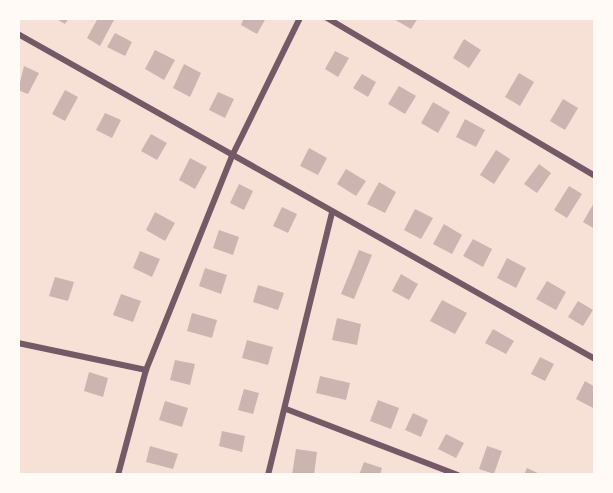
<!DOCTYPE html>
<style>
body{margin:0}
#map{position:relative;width:613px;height:493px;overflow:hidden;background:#f7e1d7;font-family:Mulish,sans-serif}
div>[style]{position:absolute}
.building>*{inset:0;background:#ccb4b1}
.minor>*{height:6px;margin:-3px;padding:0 3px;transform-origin:3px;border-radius:3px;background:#755966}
span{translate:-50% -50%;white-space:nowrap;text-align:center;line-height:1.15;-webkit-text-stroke:4.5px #fffaf5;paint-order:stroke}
.frame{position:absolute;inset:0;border:20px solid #fffaf5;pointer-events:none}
</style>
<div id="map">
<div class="building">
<div style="clip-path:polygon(55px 18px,69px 18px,65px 24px)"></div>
<div style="clip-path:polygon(98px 18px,115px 18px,100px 46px,87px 38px)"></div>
<div style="clip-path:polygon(244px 18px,266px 18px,257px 34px,241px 25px)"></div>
<div style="clip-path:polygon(392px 18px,418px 18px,411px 29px)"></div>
<div style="clip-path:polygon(115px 33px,132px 42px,125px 56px,107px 47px)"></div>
<div style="clip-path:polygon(464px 39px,481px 50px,469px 68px,453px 58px)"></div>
<div style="clip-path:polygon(155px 50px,175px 60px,164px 80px,145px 69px)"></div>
<div style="clip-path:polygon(335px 51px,349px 58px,338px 77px,325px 69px)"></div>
<div style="clip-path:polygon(184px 64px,201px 73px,190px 97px,173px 88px)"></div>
<div style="clip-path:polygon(24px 66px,39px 73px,28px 94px,18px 90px)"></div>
<div style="clip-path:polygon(519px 73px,534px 82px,520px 106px,505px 97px)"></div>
<div style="clip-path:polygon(362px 74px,376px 82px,368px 97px,353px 88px)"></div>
<div style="clip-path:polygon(399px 86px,416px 96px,405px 114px,388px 104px)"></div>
<div style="clip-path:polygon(65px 90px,78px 97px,65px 121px,52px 114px)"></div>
<div style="clip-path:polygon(218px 92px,234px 99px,225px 118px,209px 110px)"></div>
<div style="clip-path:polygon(563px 99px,578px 108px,565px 130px,550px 121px)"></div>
<div style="clip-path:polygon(433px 102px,450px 112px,438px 133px,421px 123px)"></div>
<div style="clip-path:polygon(105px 113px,121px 120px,112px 138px,96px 130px)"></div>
<div style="clip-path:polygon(465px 119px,485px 130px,476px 147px,456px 137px)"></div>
<div style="clip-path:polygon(151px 134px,167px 143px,157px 160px,141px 151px)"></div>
<div style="clip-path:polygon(309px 148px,327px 158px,318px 175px,300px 166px)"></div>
<div style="clip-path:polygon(496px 150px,510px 159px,494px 184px,480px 175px)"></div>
<div style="clip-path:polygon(190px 158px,207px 167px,195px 189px,179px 180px)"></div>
<div style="clip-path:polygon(539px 164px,551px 173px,537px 193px,524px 184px)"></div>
<div style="clip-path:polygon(346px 169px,366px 181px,356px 196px,337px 184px)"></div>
<div style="clip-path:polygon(379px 182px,396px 192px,385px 213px,367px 204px)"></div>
<div style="clip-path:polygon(239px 184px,253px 191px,244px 210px,230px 203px)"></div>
<div style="clip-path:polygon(569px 186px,582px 194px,567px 218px,554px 210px)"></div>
<div style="clip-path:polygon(595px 201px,595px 229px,583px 222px)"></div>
<div style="clip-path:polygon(282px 207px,297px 214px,288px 233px,273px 226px)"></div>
<div style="clip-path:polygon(415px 209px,433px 218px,421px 239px,404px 230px)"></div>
<div style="clip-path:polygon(155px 212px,175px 223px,165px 241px,146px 230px)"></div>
<div style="clip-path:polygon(444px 224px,462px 235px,452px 254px,433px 244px)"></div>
<div style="clip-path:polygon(219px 230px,239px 237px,233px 255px,213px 248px)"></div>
<div style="clip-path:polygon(473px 239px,492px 249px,483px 267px,463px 256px)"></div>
<div style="clip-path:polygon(359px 250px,372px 255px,354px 299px,341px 294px)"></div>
<div style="clip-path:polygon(140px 251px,160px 259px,152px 277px,133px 268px)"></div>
<div style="clip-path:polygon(507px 258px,526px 268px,516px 288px,497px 278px)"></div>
<div style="clip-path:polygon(205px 268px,227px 275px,221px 294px,199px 286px)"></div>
<div style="clip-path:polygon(401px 274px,418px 284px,409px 300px,392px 291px)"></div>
<div style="clip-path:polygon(55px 277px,74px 282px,68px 301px,49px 296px)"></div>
<div style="clip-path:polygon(547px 281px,566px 292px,556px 310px,536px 299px)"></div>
<div style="clip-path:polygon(258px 285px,284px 293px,278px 310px,253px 302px)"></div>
<div style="clip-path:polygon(121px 294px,141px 301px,133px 322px,113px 315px)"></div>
<div style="clip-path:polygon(442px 300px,467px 313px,455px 334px,430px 321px)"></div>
<div style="clip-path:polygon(578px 301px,593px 310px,583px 326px,568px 317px)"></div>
<div style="clip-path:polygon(192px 313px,217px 320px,212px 338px,187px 331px)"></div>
<div style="clip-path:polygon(337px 318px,361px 324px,357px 345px,332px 340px)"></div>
<div style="clip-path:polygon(493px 329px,514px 341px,506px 354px,485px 343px)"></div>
<div style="clip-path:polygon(247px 340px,273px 347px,268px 365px,242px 358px)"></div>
<div style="clip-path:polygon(540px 357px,554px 364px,545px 381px,531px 374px)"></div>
<div style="clip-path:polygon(175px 360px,195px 364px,190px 385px,170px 380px)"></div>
<div style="clip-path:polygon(89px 372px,108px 378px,103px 397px,84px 391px)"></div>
<div style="clip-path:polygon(320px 376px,350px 383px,346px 400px,316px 393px)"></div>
<div style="clip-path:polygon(585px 381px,595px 387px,595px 409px,576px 399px)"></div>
<div style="clip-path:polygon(244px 389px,259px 393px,253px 414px,238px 410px)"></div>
<div style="clip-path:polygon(378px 400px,399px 408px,391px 429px,370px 421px)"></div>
<div style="clip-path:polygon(165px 401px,188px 408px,182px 427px,159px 420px)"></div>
<div style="clip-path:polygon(413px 413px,428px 420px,421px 437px,405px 430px)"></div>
<div style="clip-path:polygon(222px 431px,245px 436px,242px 452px,219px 446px)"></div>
<div style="clip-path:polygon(446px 434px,464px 443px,456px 458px,438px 449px)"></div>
<div style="clip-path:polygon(150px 446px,178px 454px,173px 469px,146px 462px)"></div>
<div style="clip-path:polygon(487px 446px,502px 451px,494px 474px,479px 469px)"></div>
<div style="clip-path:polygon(296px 449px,317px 452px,314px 475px,292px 475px)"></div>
<div style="clip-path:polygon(364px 462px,382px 468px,380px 475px,359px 475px)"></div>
<div style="clip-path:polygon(527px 468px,542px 475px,524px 475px)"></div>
</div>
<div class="minor">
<div style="left:327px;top:18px;width:311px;rotate:30.5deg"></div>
<div style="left:18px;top:34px;width:662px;rotate:29.39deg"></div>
<div style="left:18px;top:343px;width:131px;rotate:11.9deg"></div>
<div style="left:286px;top:409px;width:184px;rotate:21deg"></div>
<div style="left:118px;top:475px;width:109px;rotate:-75.1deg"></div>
<div style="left:146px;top:370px;width:231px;rotate:-68.1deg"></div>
<div style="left:232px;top:156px;width:154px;rotate:-63.8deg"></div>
<div style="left:268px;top:475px;width:270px;rotate:-76.3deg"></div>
</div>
<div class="frame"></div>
</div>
